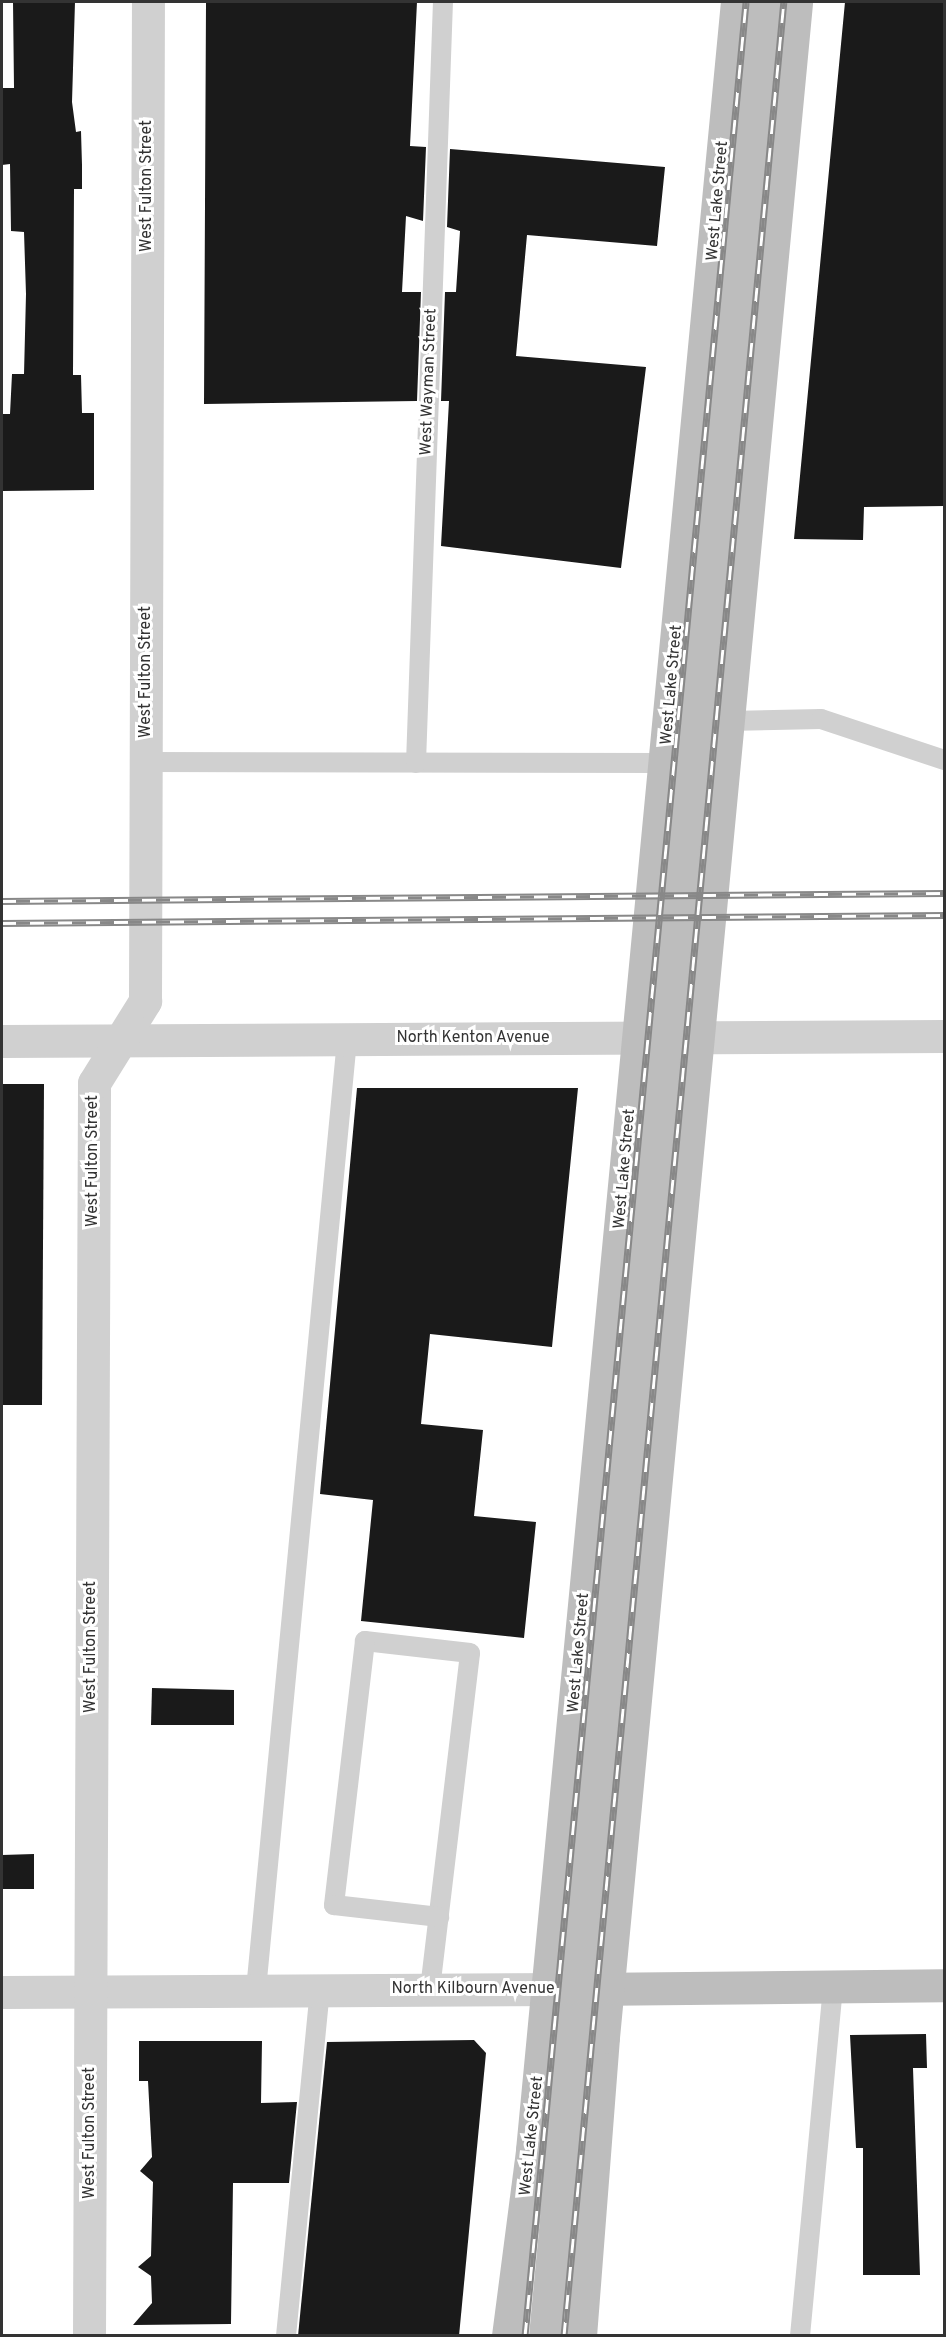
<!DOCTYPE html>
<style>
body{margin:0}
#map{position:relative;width:946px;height:2337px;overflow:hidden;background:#fff;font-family:Overpass,sans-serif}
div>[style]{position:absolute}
.building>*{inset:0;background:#1a1a1a}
.lane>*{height:20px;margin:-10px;padding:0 10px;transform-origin:10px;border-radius:10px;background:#d0d0d0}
.street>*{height:33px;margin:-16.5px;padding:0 16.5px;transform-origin:16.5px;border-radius:16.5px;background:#d0d0d0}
.secondary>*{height:33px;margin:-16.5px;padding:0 16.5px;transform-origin:16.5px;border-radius:16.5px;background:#bdbdbd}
.rail>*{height:7px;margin-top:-3.5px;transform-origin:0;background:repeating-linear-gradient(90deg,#fff 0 14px,#888 0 28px);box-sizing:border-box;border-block:2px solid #888}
span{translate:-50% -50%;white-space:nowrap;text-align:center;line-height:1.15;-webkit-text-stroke:6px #fff;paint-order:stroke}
.street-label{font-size:16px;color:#333}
.frame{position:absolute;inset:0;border:3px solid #333;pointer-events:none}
</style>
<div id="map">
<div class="building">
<div style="clip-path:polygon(13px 2px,75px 2px,72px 102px,76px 132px,81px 131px,82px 165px,82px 189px,74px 189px,73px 375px,81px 375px,82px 413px,94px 413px,94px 490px,2px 491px,2px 414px,10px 414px,12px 374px,24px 374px,26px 294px,24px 232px,11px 231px,10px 164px,2px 165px,2px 88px,14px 88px)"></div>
<div style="clip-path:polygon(206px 2px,417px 2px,410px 146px,426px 147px,423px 221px,406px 216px,402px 292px,421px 292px,417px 401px,204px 404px)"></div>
<div style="clip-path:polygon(845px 2px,945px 2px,945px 506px,864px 507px,863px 540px,794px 539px)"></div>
<div style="clip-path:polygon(450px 149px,665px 167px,657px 246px,527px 235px,516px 356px,646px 367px,621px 568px,441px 546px,449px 401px,441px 401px,445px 292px,456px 292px,460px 231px,447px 227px)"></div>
<div style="clip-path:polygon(2px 1084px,44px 1084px,42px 1405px,2px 1405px)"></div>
<div style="clip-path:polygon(357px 1088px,578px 1088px,552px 1347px,430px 1334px,421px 1424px,483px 1430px,474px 1516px,536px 1522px,524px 1638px,361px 1621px,373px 1500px,320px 1494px)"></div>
<div style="clip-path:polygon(152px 1688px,234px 1690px,234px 1725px,151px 1725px)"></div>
<div style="clip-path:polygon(34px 1854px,34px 1889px,2px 1889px,2px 1855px)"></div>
<div style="clip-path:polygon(926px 2034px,927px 2068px,913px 2068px,920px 2275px,863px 2275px,863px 2148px,856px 2148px,850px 2035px)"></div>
<div style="clip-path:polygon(474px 2040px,486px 2053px,459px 2336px,298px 2336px,327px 2042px)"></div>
<div style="clip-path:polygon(139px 2041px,262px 2041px,261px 2103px,297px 2102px,289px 2183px,233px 2183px,231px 2324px,133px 2325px,152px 2303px,151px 2276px,138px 2267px,151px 2256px,153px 2182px,140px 2171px,152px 2157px,148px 2081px,139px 2081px)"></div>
</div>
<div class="lane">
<div style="left:728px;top:721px;width:93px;rotate:-1.2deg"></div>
<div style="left:821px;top:719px;width:130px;rotate:18.4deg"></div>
<div style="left:146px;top:762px;width:519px;rotate:0.11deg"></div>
<div style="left:416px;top:763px;width:761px;rotate:-87.97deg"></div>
<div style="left:430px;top:1989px;width:338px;rotate:-83.2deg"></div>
<div style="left:470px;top:1653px;width:106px;rotate:-173.5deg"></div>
<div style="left:365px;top:1641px;width:266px;rotate:96.7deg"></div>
<div style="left:334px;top:1905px;width:106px;rotate:6.5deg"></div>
<div style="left:256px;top:1990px;width:955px;rotate:-84.53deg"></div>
<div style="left:286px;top:2336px;width:348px;rotate:-84.4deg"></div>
<div style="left:800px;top:2336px;width:352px;rotate:-84.6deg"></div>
</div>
<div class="street">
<div style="left:2px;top:1041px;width:942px;rotate:-0.3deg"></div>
<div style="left:2px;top:1992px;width:574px;rotate:-0.3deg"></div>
<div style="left:89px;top:2336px;width:1253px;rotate:-89.77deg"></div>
<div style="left:94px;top:1083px;width:97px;rotate:-58.1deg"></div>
<div style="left:145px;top:1001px;width:999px;rotate:-89.83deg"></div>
</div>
<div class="secondary">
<div style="left:586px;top:1989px;width:358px;rotate:-0.6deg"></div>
<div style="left:508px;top:2336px;width:188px;rotate:-82.6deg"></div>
<div style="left:532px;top:2150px;width:2158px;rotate:-84.55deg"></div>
<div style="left:545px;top:2336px;width:2344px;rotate:-84.62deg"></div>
<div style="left:580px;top:2336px;width:300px;rotate:-85.6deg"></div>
<div style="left:603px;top:2037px;width:2044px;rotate:-84.58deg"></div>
</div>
<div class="rail">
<div style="left:2px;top:901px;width:942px;rotate:-0.49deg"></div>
<div style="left:2px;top:923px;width:942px;rotate:-0.49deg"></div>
<div style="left:525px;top:2336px;width:2344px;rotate:-84.59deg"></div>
<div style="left:564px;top:2336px;width:2344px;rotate:-84.62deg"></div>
</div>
<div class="street-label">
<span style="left:147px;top:186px;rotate:-90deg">West Fulton Street</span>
<span style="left:718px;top:201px;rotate:-85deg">West Lake Street</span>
<span style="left:429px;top:382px;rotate:-88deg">West Wayman Street</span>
<span style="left:146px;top:672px;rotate:-90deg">West Fulton Street</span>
<span style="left:672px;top:685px;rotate:-85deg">West Lake Street</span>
<span style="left:473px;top:1038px">North Kenton Avenue</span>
<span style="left:93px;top:1161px;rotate:-90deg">West Fulton Street</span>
<span style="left:625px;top:1169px;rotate:-85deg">West Lake Street</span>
<span style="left:91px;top:1647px;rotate:-90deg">West Fulton Street</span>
<span style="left:579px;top:1653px;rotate:-85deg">West Lake Street</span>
<span style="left:473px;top:1989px">North Kilbourn Avenue</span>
<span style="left:90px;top:2133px;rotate:-90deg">West Fulton Street</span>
<span style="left:532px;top:2136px;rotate:-84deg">West Lake Street</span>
</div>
<div class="frame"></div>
</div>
